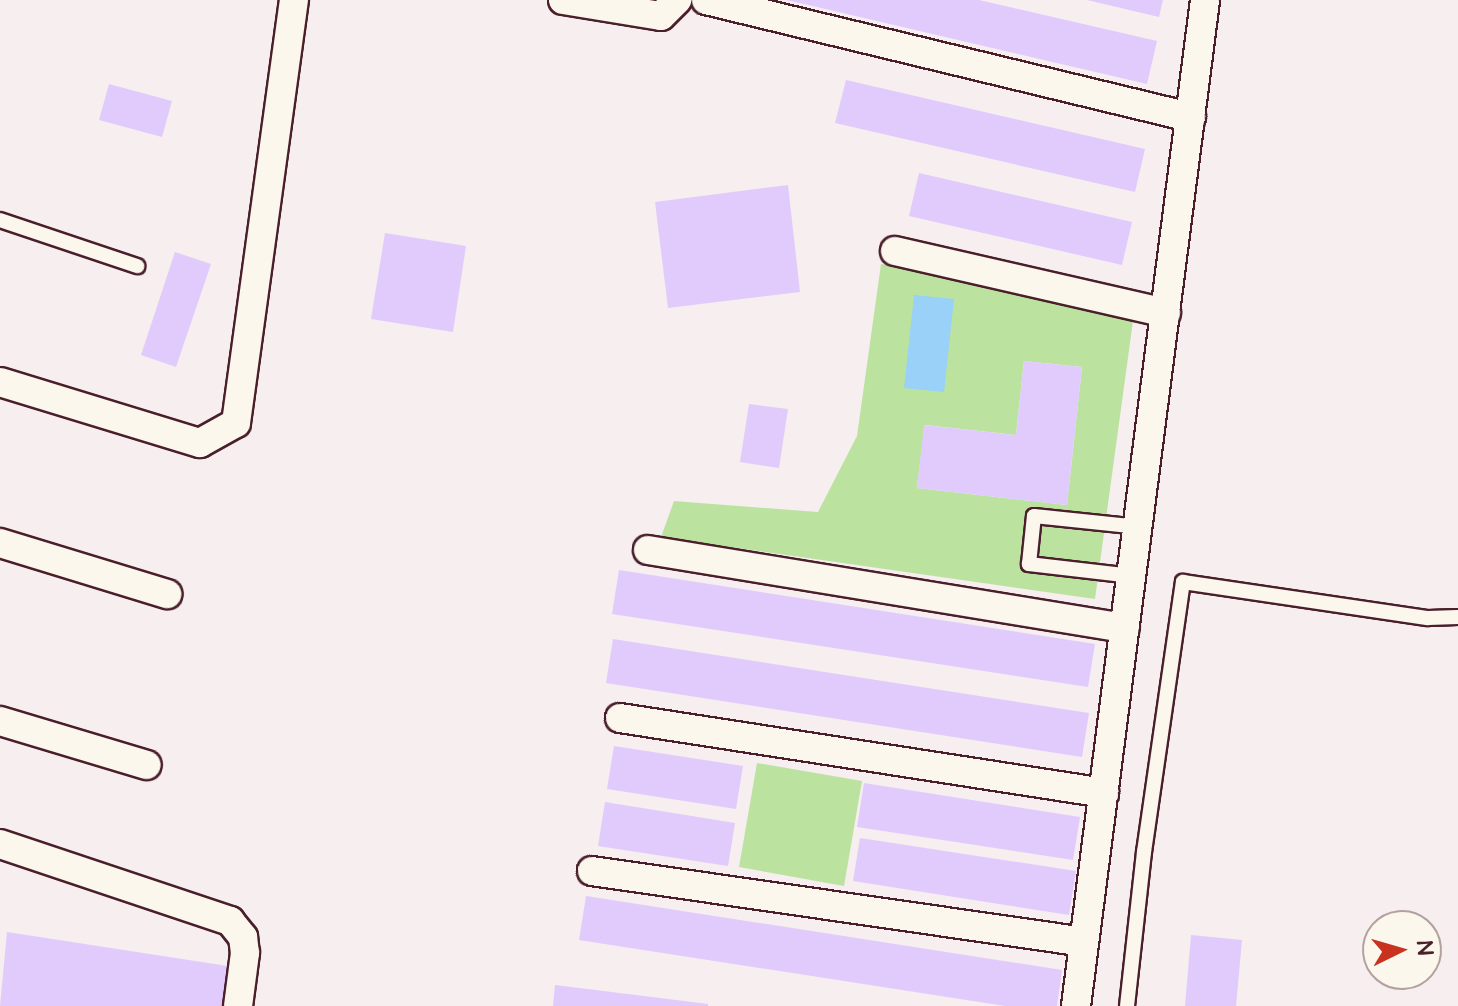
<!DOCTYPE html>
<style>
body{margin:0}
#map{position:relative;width:1458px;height:1006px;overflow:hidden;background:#f6eeef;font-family:"Architects Daughter",sans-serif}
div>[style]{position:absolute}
.green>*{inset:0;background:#bbe39f}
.water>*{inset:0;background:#99d1f8}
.building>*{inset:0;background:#e1cbfc}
.roads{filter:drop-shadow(2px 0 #4a1f2b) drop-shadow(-2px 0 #4a1f2b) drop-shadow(0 2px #4a1f2b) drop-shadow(0 -2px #4a1f2b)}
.service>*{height:14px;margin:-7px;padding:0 7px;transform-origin:7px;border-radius:7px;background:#fbf7ec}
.minor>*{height:28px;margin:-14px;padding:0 14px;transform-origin:14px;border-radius:14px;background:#fbf7ec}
span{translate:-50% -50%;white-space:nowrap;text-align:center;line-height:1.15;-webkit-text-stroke:6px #fbf7ec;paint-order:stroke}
.north{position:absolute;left:1362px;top:910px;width:80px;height:80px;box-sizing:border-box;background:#fbf7ec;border:2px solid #b4a19f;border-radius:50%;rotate:85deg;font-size:22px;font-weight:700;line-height:32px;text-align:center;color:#4a1f2b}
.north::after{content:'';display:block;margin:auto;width:28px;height:36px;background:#c8321e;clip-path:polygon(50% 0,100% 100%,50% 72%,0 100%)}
</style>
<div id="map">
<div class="green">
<div style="clip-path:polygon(evenodd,881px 264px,1133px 321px,1095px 599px,661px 537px,674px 501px,818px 512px,857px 436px,881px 264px,1024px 361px,1082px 367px,1067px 505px,917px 488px,925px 425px,1016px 435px,1024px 361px)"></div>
<div style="clip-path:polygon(757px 763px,862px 781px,844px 886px,739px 867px)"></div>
</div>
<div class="water">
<div style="clip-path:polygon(914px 295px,954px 299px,944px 392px,904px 388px)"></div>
</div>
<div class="building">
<div style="clip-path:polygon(787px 0,979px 0,1157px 41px,1147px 84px)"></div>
<div style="clip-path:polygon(1087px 0,1163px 0,1159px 17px)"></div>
<div style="clip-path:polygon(846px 80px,1145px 149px,1135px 192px,835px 123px)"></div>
<div style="clip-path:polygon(109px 84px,172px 101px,162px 137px,99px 120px)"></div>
<div style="clip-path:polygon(919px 173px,1132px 222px,1122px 265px,909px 216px)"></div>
<div style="clip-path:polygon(788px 185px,800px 292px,668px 308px,655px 202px)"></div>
<div style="clip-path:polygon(385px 233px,466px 246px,453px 332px,371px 319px)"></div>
<div style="clip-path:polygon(175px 252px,211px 264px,176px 367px,141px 355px)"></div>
<div style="clip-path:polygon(1024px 361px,1082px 367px,1067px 505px,917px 488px,924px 425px,1016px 435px)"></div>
<div style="clip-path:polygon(749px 404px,788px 409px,779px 468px,740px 462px)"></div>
<div style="clip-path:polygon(619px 570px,1095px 644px,1088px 687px,612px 614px)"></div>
<div style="clip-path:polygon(613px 639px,1089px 713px,1082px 757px,606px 683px)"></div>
<div style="clip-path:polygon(614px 746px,743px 766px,736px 809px,607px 789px)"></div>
<div style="clip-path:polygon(864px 783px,1080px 817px,1073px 860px,857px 827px)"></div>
<div style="clip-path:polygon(605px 802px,735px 823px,728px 866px,598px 846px)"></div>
<div style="clip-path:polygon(860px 838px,1076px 871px,1069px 915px,853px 881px)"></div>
<div style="clip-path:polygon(586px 896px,1062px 970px,1057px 1006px,1005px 1006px,579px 940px)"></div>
<div style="clip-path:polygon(7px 932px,234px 967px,228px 1006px,0 1006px)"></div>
<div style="clip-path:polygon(1191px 935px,1242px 940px,1236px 1006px,1185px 1006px)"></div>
<div style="clip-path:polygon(555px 985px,708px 1004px,708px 1006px,553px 1006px)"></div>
</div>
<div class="roads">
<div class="service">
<div style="left:0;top:220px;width:145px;rotate:18.6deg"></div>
<div style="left:1132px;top:576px;width:104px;rotate:-173.4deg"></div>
<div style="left:1029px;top:564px;width:48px;rotate:-84.1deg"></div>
<div style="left:1034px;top:516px;width:106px;rotate:6deg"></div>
<div style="left:1127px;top:1006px;width:155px;rotate:-83.7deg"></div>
<div style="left:1144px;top:852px;width:273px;rotate:-81.8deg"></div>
<div style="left:1183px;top:582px;width:248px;rotate:8.4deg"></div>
<div style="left:1428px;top:618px;width:30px;rotate:-2deg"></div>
</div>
<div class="minor">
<div style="left:563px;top:0;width:99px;rotate:9.3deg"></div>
<div style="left:661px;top:16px;width:23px;rotate:-45deg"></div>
<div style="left:706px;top:0;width:499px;rotate:13.6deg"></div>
<div style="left:895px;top:251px;width:278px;rotate:12.9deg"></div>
<div style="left:0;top:382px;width:209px;rotate:17deg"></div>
<div style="left:200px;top:443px;width:41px;rotate:-29.1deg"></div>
<div style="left:236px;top:423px;width:427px;rotate:-82.2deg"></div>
<div style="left:0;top:543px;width:175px;rotate:17deg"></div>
<div style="left:648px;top:550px;width:483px;rotate:9.3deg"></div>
<div style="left:620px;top:718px;width:490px;rotate:8.8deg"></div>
<div style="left:0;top:721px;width:153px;rotate:16.7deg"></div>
<div style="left:0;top:844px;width:243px;rotate:18.5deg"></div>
<div style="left:230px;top:921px;width:21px;rotate:51deg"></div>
<div style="left:243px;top:937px;width:16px;rotate:83deg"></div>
<div style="left:245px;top:953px;width:53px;rotate:97.5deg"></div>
<div style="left:592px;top:871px;width:497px;rotate:8.2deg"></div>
<div style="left:1076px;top:1006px;width:1014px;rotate:-82.69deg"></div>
</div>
</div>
<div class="north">N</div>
</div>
